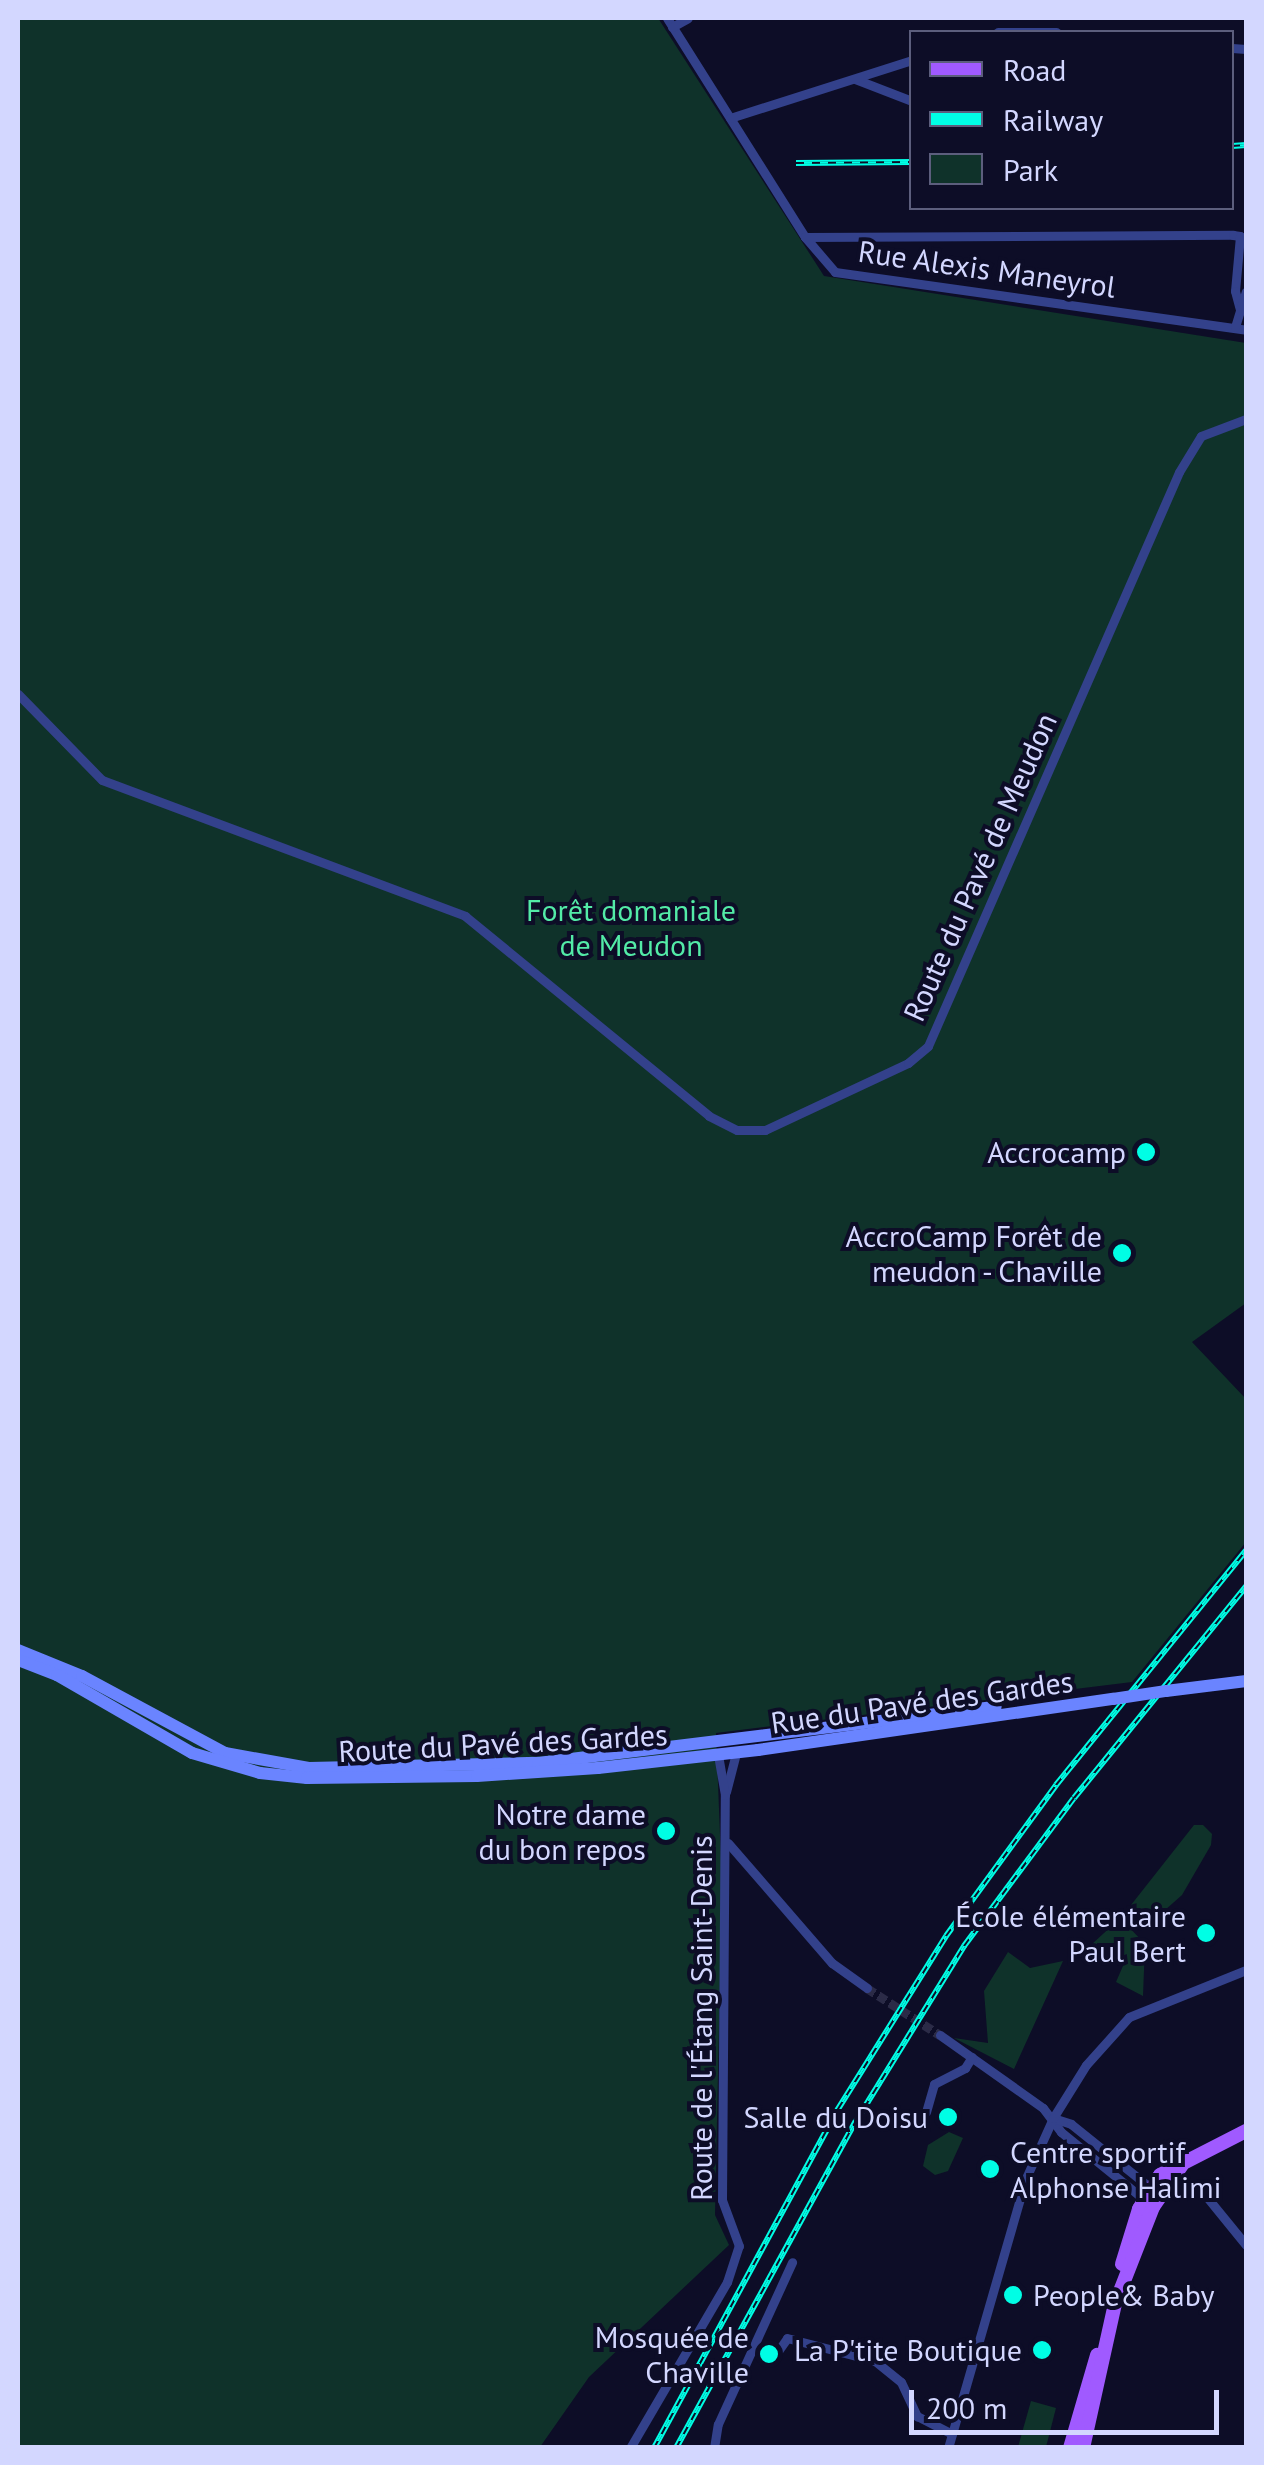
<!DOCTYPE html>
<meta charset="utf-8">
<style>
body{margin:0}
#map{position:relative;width:1264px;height:2465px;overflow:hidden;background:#0d0d27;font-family:"PT Sans",sans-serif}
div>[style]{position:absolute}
.green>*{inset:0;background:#0f322a}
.minor-tunnel>*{height:9px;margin-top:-4.5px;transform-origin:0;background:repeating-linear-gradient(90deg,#2b2b47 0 9px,transparent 0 13.5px)}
.minor>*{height:9px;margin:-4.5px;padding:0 4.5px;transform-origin:4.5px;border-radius:4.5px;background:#33418b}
.secondary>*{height:12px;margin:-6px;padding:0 6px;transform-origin:6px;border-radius:6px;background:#6a84ff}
.primary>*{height:14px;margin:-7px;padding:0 7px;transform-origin:7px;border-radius:7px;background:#a05aff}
.rail>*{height:6px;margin-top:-3px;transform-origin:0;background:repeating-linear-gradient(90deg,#0d0d27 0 8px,#00fee5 0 16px);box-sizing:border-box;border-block:2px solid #00fee5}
.secondary-bridge>*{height:12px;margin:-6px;padding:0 6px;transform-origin:6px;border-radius:6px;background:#6a84ff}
.dots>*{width:28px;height:28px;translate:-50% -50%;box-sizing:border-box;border:5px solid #0d0d27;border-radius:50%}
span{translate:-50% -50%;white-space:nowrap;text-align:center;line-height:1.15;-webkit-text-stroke:8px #0d0d27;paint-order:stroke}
.street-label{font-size:30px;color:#d3d7ff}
.park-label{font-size:30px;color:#53eba7}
.poi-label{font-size:30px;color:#d3d7ff}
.right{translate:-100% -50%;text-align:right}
.left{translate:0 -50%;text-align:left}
.frame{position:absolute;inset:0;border:20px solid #d3d7ff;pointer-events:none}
.legend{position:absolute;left:909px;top:30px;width:325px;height:180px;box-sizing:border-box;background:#0d0d27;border:2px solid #5c5e7d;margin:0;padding:12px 18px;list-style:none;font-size:30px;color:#d3d7ff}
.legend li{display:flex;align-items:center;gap:20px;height:50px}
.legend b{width:50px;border:2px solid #5c5e7d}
.scale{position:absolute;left:909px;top:2390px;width:310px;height:45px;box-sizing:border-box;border:5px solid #d3d7ff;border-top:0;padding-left:12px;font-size:30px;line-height:35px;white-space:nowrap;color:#d3d7ff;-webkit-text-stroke:8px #0d0d27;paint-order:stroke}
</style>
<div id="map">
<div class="green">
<div style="clip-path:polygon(18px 18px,658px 18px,824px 276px,1246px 343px,1246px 1303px,1192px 1342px,1246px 1399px,1246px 1542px,1132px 1682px,716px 1733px,722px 1885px,715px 2215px,729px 2245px,589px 2377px,540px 2447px,18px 2447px)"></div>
<div style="clip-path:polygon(1194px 1825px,1203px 1825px,1212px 1834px,1211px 1845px,1182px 1895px,1147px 1926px,1133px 1914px,1131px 1905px)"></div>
<div style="clip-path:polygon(1115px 1923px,1124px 1922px,1145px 1944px,1143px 1996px,1116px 1982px,1126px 1959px,1092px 1944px)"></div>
<div style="clip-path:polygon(1008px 1952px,1030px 1968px,1063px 1961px,1014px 2069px,954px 2038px,988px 2043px,984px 1991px)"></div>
<div style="clip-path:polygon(949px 2132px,963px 2138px,948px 2171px,935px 2175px,923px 2166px,928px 2145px)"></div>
<div style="clip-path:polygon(1031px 2401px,1056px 2408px,1046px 2447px,1018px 2447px)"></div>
</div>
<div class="minor-tunnel">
<div style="left:867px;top:1988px;width:87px;rotate:32.8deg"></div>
</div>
<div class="minor">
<div style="left:667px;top:18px;width:259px;rotate:57.8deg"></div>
<div style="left:805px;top:237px;width:46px;rotate:49.4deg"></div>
<div style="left:835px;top:272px;width:415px;rotate:8deg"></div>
<div style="left:672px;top:27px;width:18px;rotate:-29deg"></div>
<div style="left:998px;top:32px;width:58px"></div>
<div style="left:1232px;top:48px;width:14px;rotate:4deg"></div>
<div style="left:855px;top:79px;width:61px;rotate:21.1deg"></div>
<div style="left:730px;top:118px;width:191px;rotate:-17.7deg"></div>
<div style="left:805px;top:237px;width:428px;rotate:-0.3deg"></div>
<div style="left:1233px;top:235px;width:7px;rotate:8deg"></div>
<div style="left:1240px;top:236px;width:55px;rotate:95.2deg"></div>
<div style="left:1235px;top:291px;width:20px;rotate:75deg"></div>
<div style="left:1235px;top:327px;width:37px;rotate:-73deg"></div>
<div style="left:18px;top:694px;width:120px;rotate:45.7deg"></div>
<div style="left:102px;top:780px;width:388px;rotate:20.5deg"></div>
<div style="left:465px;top:916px;width:315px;rotate:39.3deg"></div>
<div style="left:709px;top:1116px;width:31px;rotate:27deg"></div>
<div style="left:737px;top:1130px;width:28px"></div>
<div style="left:765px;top:1130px;width:158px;rotate:-25.1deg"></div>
<div style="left:908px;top:1063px;width:26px;rotate:-40deg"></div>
<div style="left:928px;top:1046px;width:626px;rotate:-66.38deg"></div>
<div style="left:1179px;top:472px;width:42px;rotate:-58.6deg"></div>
<div style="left:1201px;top:436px;width:48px;rotate:-20.7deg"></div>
<div style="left:726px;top:1792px;width:40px;rotate:-75.6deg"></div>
<div style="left:728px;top:1843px;width:159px;rotate:49.1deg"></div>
<div style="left:832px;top:1963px;width:43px;rotate:35.5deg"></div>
<div style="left:940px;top:2035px;width:126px;rotate:35.3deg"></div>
<div style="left:1043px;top:2108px;width:30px;rotate:53deg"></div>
<div style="left:1061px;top:2132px;width:111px;rotate:39.1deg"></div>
<div style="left:926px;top:2112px;width:29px;rotate:-74deg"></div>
<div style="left:934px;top:2084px;width:35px;rotate:-27deg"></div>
<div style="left:965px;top:2068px;width:13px;rotate:-58deg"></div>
<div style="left:1053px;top:2118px;width:19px;rotate:18deg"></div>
<div style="left:1071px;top:2124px;width:105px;rotate:38.8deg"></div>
<div style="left:1206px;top:2196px;width:63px;rotate:50.8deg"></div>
<div style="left:776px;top:2354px;width:19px;rotate:-55deg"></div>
<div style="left:787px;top:2338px;width:91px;rotate:14.6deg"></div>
<div style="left:875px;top:2361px;width:33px;rotate:39deg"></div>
<div style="left:901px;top:2382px;width:38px;rotate:65deg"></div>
<div style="left:917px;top:2416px;width:39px;rotate:27deg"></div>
<div style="left:630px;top:2448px;width:192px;rotate:-59.7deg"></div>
<div style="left:727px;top:2282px;width:38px;rotate:-72deg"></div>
<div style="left:739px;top:2246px;width:49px;rotate:-110.3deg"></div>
<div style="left:722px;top:2200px;width:405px;rotate:-89.6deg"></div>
<div style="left:725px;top:1795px;width:41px;rotate:-99.9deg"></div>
<div style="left:714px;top:2448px;width:24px;rotate:-81deg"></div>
<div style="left:718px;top:2424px;width:178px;rotate:-65.4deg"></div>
<div style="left:948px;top:2448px;width:281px;rotate:-73.9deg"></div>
<div style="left:1026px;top:2178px;width:66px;rotate:-65.8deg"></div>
<div style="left:1053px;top:2118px;width:62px;rotate:-58.1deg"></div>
<div style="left:1086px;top:2065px;width:64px;rotate:-48.1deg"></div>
<div style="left:1129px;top:2017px;width:126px;rotate:-21.9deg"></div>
</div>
<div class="secondary">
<div style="left:18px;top:1650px;width:69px;rotate:22.1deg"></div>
<div style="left:82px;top:1676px;width:162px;rotate:28.3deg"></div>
<div style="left:225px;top:1753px;width:85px;rotate:10.1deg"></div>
<div style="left:309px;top:1768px;width:229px;rotate:-1.3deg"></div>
<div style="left:538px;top:1763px;width:461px;rotate:-7deg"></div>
<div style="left:18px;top:1660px;width:42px;rotate:21deg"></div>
<div style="left:57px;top:1675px;width:156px;rotate:30deg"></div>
<div style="left:192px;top:1753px;width:71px;rotate:16.4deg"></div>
<div style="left:260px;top:1773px;width:47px;rotate:6.1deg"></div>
<div style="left:307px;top:1778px;width:170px;rotate:-0.7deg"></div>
<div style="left:477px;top:1776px;width:121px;rotate:-3.8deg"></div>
<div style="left:598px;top:1768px;width:161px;rotate:-6.4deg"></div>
<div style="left:758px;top:1750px;width:359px;rotate:-8.2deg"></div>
<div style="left:1166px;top:1691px;width:81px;rotate:-7.1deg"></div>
</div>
<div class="primary">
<div style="left:1122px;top:2264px;width:58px;rotate:-72.8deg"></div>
<div style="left:1139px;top:2209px;width:40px;rotate:-58deg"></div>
<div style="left:1160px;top:2175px;width:97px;rotate:-27.1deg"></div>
<div style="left:1070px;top:2448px;width:97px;rotate:-73.8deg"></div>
<div style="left:1083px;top:2448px;width:148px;rotate:-77.5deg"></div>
<div style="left:1115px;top:2304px;width:104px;rotate:-68.6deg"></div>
<div style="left:1153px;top:2207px;width:51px;rotate:-55.4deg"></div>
</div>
<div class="rail">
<div style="left:1232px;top:146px;width:14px;rotate:-4deg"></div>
<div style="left:796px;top:163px;width:116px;rotate:-0.5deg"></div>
<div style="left:654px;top:2448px;width:386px;rotate:-61.5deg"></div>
<div style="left:838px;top:2109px;width:204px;rotate:-58deg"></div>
<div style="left:946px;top:1936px;width:187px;rotate:-53.9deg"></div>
<div style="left:1056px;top:1785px;width:302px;rotate:-51deg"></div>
<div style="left:676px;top:2448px;width:373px;rotate:-61.2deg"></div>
<div style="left:856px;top:2121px;width:206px;rotate:-58.3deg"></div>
<div style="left:964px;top:1946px;width:184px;rotate:-53.4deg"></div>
<div style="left:1074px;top:1798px;width:273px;rotate:-50.9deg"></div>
</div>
<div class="secondary-bridge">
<div style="left:1113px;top:1699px;width:54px;rotate:-8.6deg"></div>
</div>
<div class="dots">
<div style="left:1146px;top:1152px;background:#00fee5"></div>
<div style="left:1122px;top:1253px;background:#00fee5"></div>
<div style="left:666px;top:1831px;background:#00fee5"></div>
<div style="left:1206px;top:1933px;background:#00fee5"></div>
<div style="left:948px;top:2117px;background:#00fee5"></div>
<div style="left:990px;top:2169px;background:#00fee5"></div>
<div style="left:1013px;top:2295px;background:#00fee5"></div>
<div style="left:1042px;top:2350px;background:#00fee5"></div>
<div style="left:769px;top:2354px;background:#00fee5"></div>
</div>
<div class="street-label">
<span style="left:987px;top:269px;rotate:8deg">Rue Alexis Maneyrol</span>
<span style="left:980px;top:867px;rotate:-66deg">Route du Pavé de Meudon</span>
<span style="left:922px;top:1702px;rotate:-8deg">Rue du Pavé des Gardes</span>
<span style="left:503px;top:1743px;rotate:-3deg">Route du Pavé des Gardes</span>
<span style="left:701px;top:2018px;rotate:-90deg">Route de l'Étang Saint-Denis</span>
</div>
<div class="park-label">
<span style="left:631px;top:927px">Forêt domaniale<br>de Meudon</span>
</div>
<div class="poi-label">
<span class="right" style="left:1126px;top:1152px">Accrocamp</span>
<span class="right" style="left:1102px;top:1253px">AccroCamp Forêt de<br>meudon - Chaville</span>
<span class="right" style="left:646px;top:1831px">Notre dame<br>du bon repos</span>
<span class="right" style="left:1186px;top:1933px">École élémentaire<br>Paul Bert</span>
<span class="right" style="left:928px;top:2117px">Salle du Doisu</span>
<span class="left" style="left:1010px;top:2169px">Centre sportif<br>Alphonse Halimi</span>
<span class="left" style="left:1033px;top:2295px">People&amp; Baby</span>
<span class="right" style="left:749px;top:2354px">Mosquée de<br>Chaville</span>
<span class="right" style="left:1022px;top:2350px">La P'tite Boutique</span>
</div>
<div class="frame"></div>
<ul class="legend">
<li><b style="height:12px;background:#a05aff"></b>Road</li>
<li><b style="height:12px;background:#00fee5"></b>Railway</li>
<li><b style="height:28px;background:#0f322a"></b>Park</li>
</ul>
<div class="scale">200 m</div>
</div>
